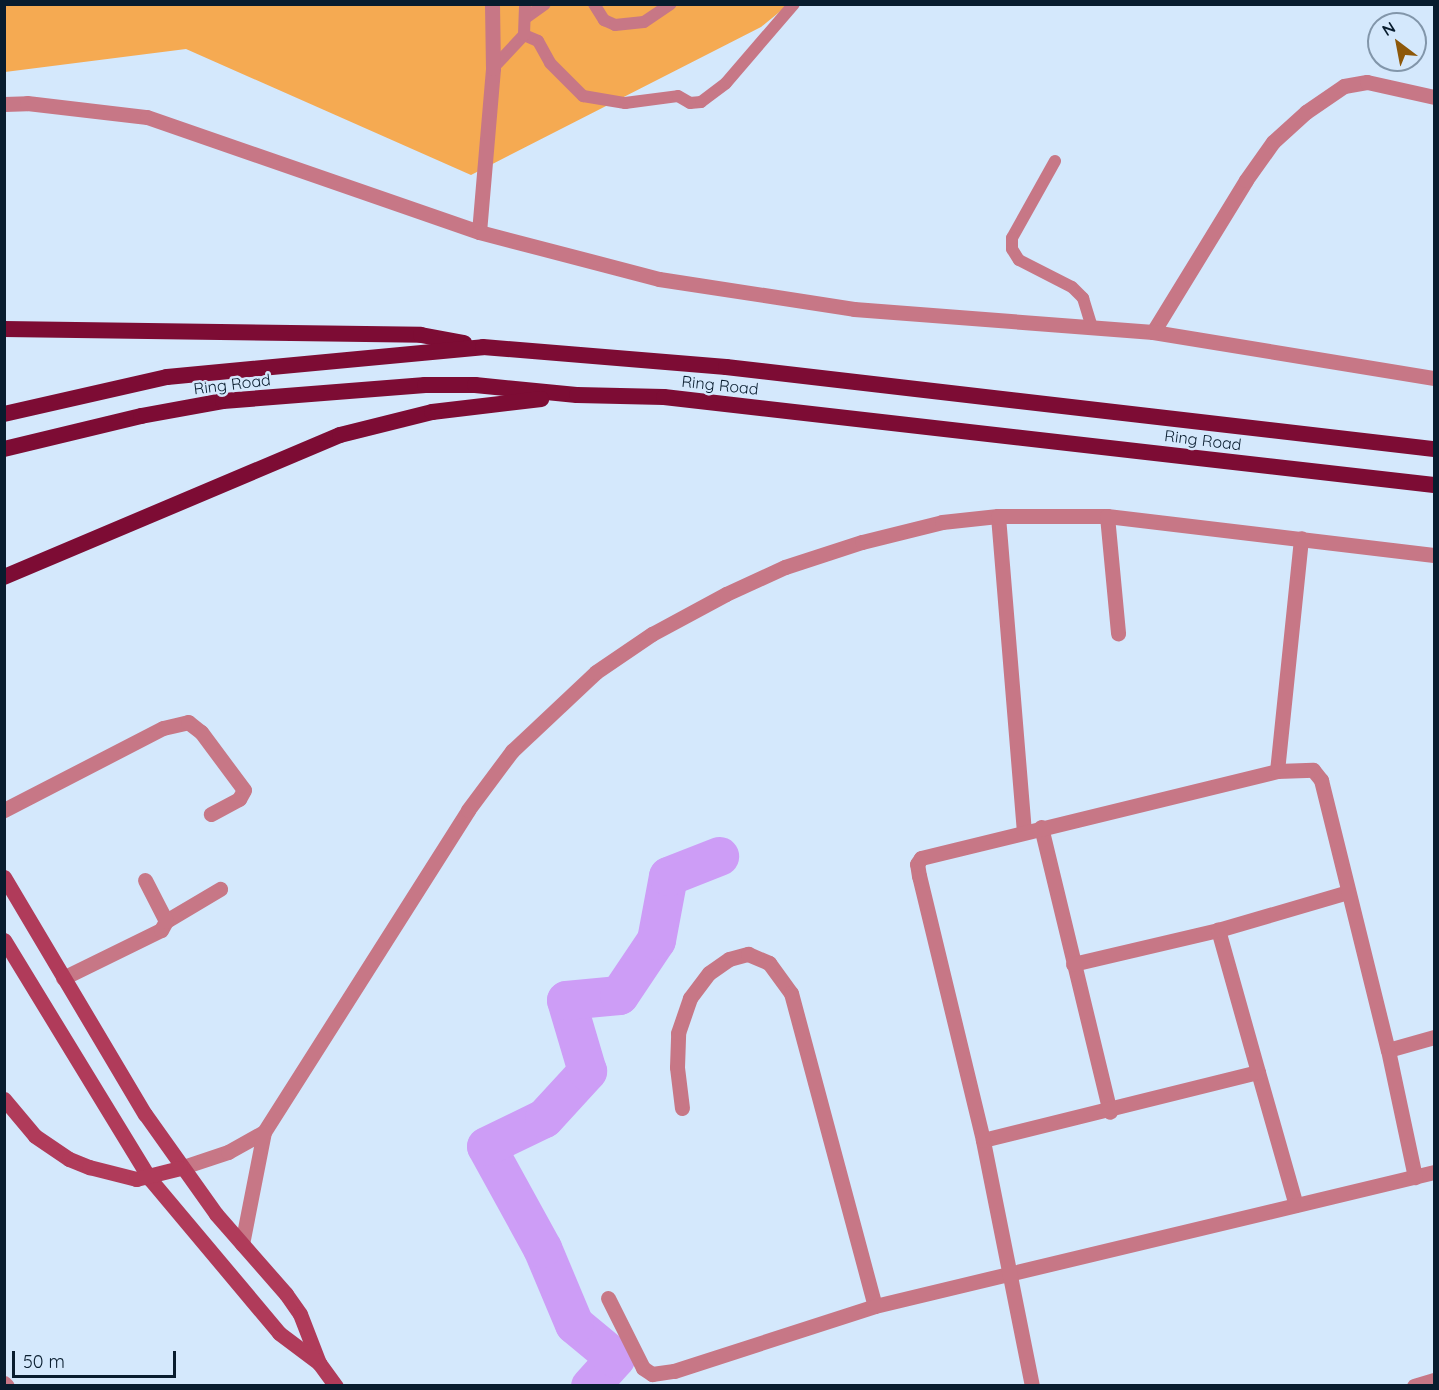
<!DOCTYPE html>
<style>
body{margin:0}
#map{position:relative;width:1439px;height:1390px;overflow:hidden;background:#d4e8fc;font-family:Quicksand,sans-serif}
div>[style]{position:absolute}
.green>*{inset:0;background:#f5aa52}
.river>*{height:39px;margin:-19.5px;padding:0 19.5px;transform-origin:19.5px;border-radius:19.5px;background:#cd9df6}
.service>*{height:12px;margin:-6px;padding:0 6px;transform-origin:6px;border-radius:6px;background:#c77786}
.minor>*{height:15px;margin:-7.5px;padding:0 7.5px;transform-origin:7.5px;border-radius:7.5px;background:#c77786}
.tertiary>*{height:15px;margin:-7.5px;padding:0 7.5px;transform-origin:7.5px;border-radius:7.5px;background:#c77786}
.secondary>*{height:15px;margin:-7.5px;padding:0 7.5px;transform-origin:7.5px;border-radius:7.5px;background:#b03b5a}
.trunk>*{height:16px;margin:-8px;padding:0 8px;transform-origin:8px;border-radius:8px;background:#7d0c34}
span{translate:-50% -50%;white-space:nowrap;text-align:center;line-height:1.15;-webkit-text-stroke:5px #d4e8fc;paint-order:stroke}
.street-label{font-size:16px;color:#081c2e}
.frame{position:absolute;inset:0;border:6px solid #081c2e;pointer-events:none}
.north{position:absolute;left:1367px;top:12px;width:60px;height:60px;box-sizing:border-box;background:#d4e8fc;border:2px solid #8296aa;border-radius:50%;rotate:328deg;font-size:16px;font-weight:700;line-height:24px;text-align:center;color:#081c2e}
.north::after{content:'';display:block;margin:auto;width:21px;height:27px;background:#8d580a;clip-path:polygon(50% 0,100% 100%,50% 72%,0 100%)}
.scale{position:absolute;left:12px;top:1351px;width:164px;height:27px;box-sizing:border-box;border:3px solid #081c2e;border-top:0;padding-left:8px;font-size:18px;line-height:21px;white-space:nowrap;color:#081c2e;-webkit-text-stroke:4px #d4e8fc;paint-order:stroke}
</style>
<div id="map">
<div class="green">
<div style="clip-path:polygon(4px 5px,788px 5px,761px 27px,471px 175px,186px 49px,5px 72px)"></div>
</div>
<div class="river">
<div style="left:590px;top:1386px;width:38px;rotate:-48deg"></div>
<div style="left:615px;top:1358px;width:53px;rotate:-140.3deg"></div>
<div style="left:574px;top:1324px;width:82px;rotate:-112.8deg"></div>
<div style="left:542px;top:1248px;width:116px;rotate:-118.8deg"></div>
<div style="left:486px;top:1146px;width:64px;rotate:-25.8deg"></div>
<div style="left:544px;top:1118px;width:64px;rotate:-47.5deg"></div>
<div style="left:587px;top:1071px;width:74px;rotate:-106.5deg"></div>
<div style="left:566px;top:1000px;width:53px;rotate:-5.4deg"></div>
<div style="left:619px;top:995px;width:66px;rotate:-56.1deg"></div>
<div style="left:656px;top:940px;width:65px;rotate:-79.4deg"></div>
<div style="left:668px;top:876px;width:55px;rotate:-21.4deg"></div>
</div>
<div class="service">
<div style="left:594px;top:4px;width:19px;rotate:58deg"></div>
<div style="left:604px;top:20px;width:12px;rotate:24deg"></div>
<div style="left:615px;top:25px;width:29px;rotate:-6deg"></div>
<div style="left:644px;top:22px;width:32px;rotate:-34deg"></div>
<div style="left:527px;top:17px;width:22px;rotate:-36deg"></div>
<div style="left:524px;top:35px;width:15px;rotate:23deg"></div>
<div style="left:538px;top:41px;width:25px;rotate:61deg"></div>
<div style="left:550px;top:63px;width:47px;rotate:45deg"></div>
<div style="left:583px;top:96px;width:43px;rotate:9.5deg"></div>
<div style="left:625px;top:103px;width:53px;rotate:-7.5deg"></div>
<div style="left:678px;top:96px;width:14px;rotate:30deg"></div>
<div style="left:690px;top:103px;width:11px;rotate:-5deg"></div>
<div style="left:701px;top:102px;width:31px;rotate:-37deg"></div>
<div style="left:726px;top:83px;width:104px;rotate:-49.3deg"></div>
<div style="left:493px;top:68px;width:45px;rotate:-46.8deg"></div>
<div style="left:524px;top:35px;width:31px;rotate:-88deg"></div>
<div style="left:1055px;top:161px;width:88px;rotate:119.2deg"></div>
<div style="left:1012px;top:238px;width:11px;rotate:90deg"></div>
<div style="left:1012px;top:249px;width:13px;rotate:58deg"></div>
<div style="left:1019px;top:260px;width:59px;rotate:27deg"></div>
<div style="left:1072px;top:287px;width:16px;rotate:45deg"></div>
<div style="left:1083px;top:298px;width:28px;rotate:73deg"></div>
</div>
<div class="minor">
<div style="left:479px;top:232px;width:165px;rotate:-85.1deg"></div>
<div style="left:493px;top:68px;width:64px;rotate:-90.9deg"></div>
<div style="left:1153px;top:332px;width:178px;rotate:-58.5deg"></div>
<div style="left:1246px;top:180px;width:47px;rotate:-54.6deg"></div>
<div style="left:1273px;top:142px;width:45px;rotate:-42.3deg"></div>
<div style="left:1306px;top:112px;width:46px;rotate:-34.4deg"></div>
<div style="left:1344px;top:86px;width:23px;rotate:-10deg"></div>
<div style="left:1367px;top:82px;width:69px;rotate:12.6deg"></div>
<div style="left:998px;top:516px;width:316px;rotate:85.3deg"></div>
<div style="left:1107px;top:516px;width:118px;rotate:84.6deg"></div>
<div style="left:1277px;top:771px;width:234px;rotate:-84.1deg"></div>
<div style="left:4px;top:810px;width:179px;rotate:-27.3deg"></div>
<div style="left:163px;top:728px;width:26px;rotate:-13deg"></div>
<div style="left:188px;top:722px;width:16px;rotate:38deg"></div>
<div style="left:201px;top:732px;width:72px;rotate:53.4deg"></div>
<div style="left:244px;top:790px;width:10px;rotate:119deg"></div>
<div style="left:239px;top:799px;width:32px;rotate:152deg"></div>
<div style="left:1041px;top:827px;width:293px;rotate:76.4deg"></div>
<div style="left:166px;top:921px;width:63px;rotate:-30.7deg"></div>
<div style="left:1073px;top:964px;width:149px;rotate:-13.2deg"></div>
<div style="left:63px;top:978px;width:109px;rotate:-26.1deg"></div>
<div style="left:161px;top:930px;width:10px;rotate:-61deg"></div>
<div style="left:166px;top:921px;width:46px;rotate:-117.1deg"></div>
<div style="left:1388px;top:1050px;width:48px;rotate:-15.8deg"></div>
<div style="left:1258px;top:1072px;width:138px;rotate:74.1deg"></div>
<div style="left:682px;top:1108px;width:41px;rotate:-97deg"></div>
<div style="left:677px;top:1067px;width:34px;rotate:-88deg"></div>
<div style="left:678px;top:1033px;width:37px;rotate:-71deg"></div>
<div style="left:690px;top:998px;width:31px;rotate:-53deg"></div>
<div style="left:709px;top:973px;width:24px;rotate:-35deg"></div>
<div style="left:729px;top:959px;width:20px;rotate:-15deg"></div>
<div style="left:748px;top:954px;width:23px;rotate:23deg"></div>
<div style="left:769px;top:963px;width:37px;rotate:54deg"></div>
<div style="left:791px;top:993px;width:324px;rotate:75deg"></div>
<div style="left:983px;top:1140px;width:283px;rotate:-13.9deg"></div>
<div style="left:1258px;top:1072px;width:148px;rotate:-105.7deg"></div>
<div style="left:1218px;top:930px;width:135px;rotate:-16.3deg"></div>
<div style="left:608px;top:1298px;width:78px;rotate:63.4deg"></div>
<div style="left:643px;top:1368px;width:11px;rotate:34deg"></div>
<div style="left:652px;top:1374px;width:22px;rotate:-8deg"></div>
<div style="left:674px;top:1371px;width:211px;rotate:-17.9deg"></div>
<div style="left:875px;top:1306px;width:575px;rotate:-13.48deg"></div>
<div style="left:4px;top:1383px;width:4px;rotate:45deg"></div>
<div style="left:1032px;top:1386px;width:251px;rotate:-101.3deg"></div>
<div style="left:983px;top:1140px;width:272px;rotate:-103.6deg"></div>
<div style="left:919px;top:876px;width:12px;rotate:-99deg"></div>
<div style="left:917px;top:864px;width:7px;rotate:-56deg"></div>
<div style="left:921px;top:858px;width:366px;rotate:-13.7deg"></div>
<div style="left:1277px;top:771px;width:36px;rotate:-2deg"></div>
<div style="left:1313px;top:770px;width:13px;rotate:51deg"></div>
<div style="left:1321px;top:780px;width:278px;rotate:76.1deg"></div>
<div style="left:1388px;top:1050px;width:130px;rotate:78deg"></div>
<div style="left:1414px;top:1386px;width:21px;rotate:-17deg"></div>
</div>
<div class="tertiary">
<div style="left:4px;top:104px;width:23px;rotate:-2deg"></div>
<div style="left:27px;top:103px;width:121px;rotate:6.7deg"></div>
<div style="left:147px;top:117px;width:351px;rotate:19.1deg"></div>
<div style="left:479px;top:232px;width:186px;rotate:14.6deg"></div>
<div style="left:659px;top:279px;width:197px;rotate:8.7deg"></div>
<div style="left:854px;top:309px;width:300px;rotate:4.4deg"></div>
<div style="left:1153px;top:332px;width:285px;rotate:9.3deg"></div>
<div style="left:180px;top:1168px;width:51px;rotate:-18.4deg"></div>
<div style="left:228px;top:1152px;width:41px;rotate:-29.1deg"></div>
<div style="left:264px;top:1132px;width:381px;rotate:-57.6deg"></div>
<div style="left:468px;top:810px;width:74px;rotate:-53.3deg"></div>
<div style="left:512px;top:751px;width:115px;rotate:-43.2deg"></div>
<div style="left:596px;top:672px;width:68px;rotate:-34.2deg"></div>
<div style="left:652px;top:634px;width:84px;rotate:-28.4deg"></div>
<div style="left:726px;top:594px;width:65px;rotate:-24.6deg"></div>
<div style="left:785px;top:567px;width:81px;rotate:-18deg"></div>
<div style="left:862px;top:542px;width:82px;rotate:-14deg"></div>
<div style="left:942px;top:522px;width:56px;rotate:-6.1deg"></div>
<div style="left:998px;top:516px;width:109px"></div>
<div style="left:1107px;top:516px;width:329px;rotate:6.8deg"></div>
<div style="left:242px;top:1244px;width:114px;rotate:-78.9deg"></div>
</div>
<div class="secondary">
<div style="left:4px;top:877px;width:276px;rotate:59.3deg"></div>
<div style="left:145px;top:1114px;width:123px;rotate:54.6deg"></div>
<div style="left:216px;top:1214px;width:106px;rotate:48.8deg"></div>
<div style="left:286px;top:1294px;width:24px;rotate:55deg"></div>
<div style="left:300px;top:1314px;width:53px;rotate:68.8deg"></div>
<div style="left:319px;top:1363px;width:29px;rotate:54deg"></div>
<div style="left:4px;top:940px;width:280px;rotate:58.6deg"></div>
<div style="left:150px;top:1179px;width:201px;rotate:50deg"></div>
<div style="left:279px;top:1333px;width:50px;rotate:36.9deg"></div>
<div style="left:4px;top:1099px;width:48px;rotate:50deg"></div>
<div style="left:35px;top:1136px;width:41px;rotate:34.1deg"></div>
<div style="left:69px;top:1159px;width:22px;rotate:22deg"></div>
<div style="left:89px;top:1167px;width:49px;rotate:14.3deg"></div>
<div style="left:136px;top:1179px;width:45px;rotate:-14deg"></div>
</div>
<div class="trunk">
<div style="left:4px;top:329px;width:417px;rotate:0.8deg"></div>
<div style="left:421px;top:335px;width:44px;rotate:10.5deg"></div>
<div style="left:4px;top:414px;width:167px;rotate:-12.8deg"></div>
<div style="left:167px;top:377px;width:317px;rotate:-5.4deg"></div>
<div style="left:483px;top:347px;width:244px;rotate:4.7deg"></div>
<div style="left:726px;top:367px;width:713px;rotate:6.61deg"></div>
<div style="left:4px;top:449px;width:141px;rotate:-13.5deg"></div>
<div style="left:141px;top:416px;width:83px;rotate:-10.4deg"></div>
<div style="left:223px;top:401px;width:203px;rotate:-4.5deg"></div>
<div style="left:425px;top:385px;width:50px"></div>
<div style="left:475px;top:385px;width:102px;rotate:5.6deg"></div>
<div style="left:577px;top:395px;width:87px;rotate:1.3deg"></div>
<div style="left:664px;top:397px;width:775px;rotate:6.52deg"></div>
<div style="left:4px;top:577px;width:365px;rotate:-22.9deg"></div>
<div style="left:340px;top:435px;width:95px;rotate:-14deg"></div>
<div style="left:432px;top:412px;width:110px;rotate:-6.8deg"></div>
</div>
<div class="street-label">
<span style="left:232px;top:384px;rotate:-7deg">Ring Road</span>
<span style="left:720px;top:385px;rotate:6deg">Ring Road</span>
<span style="left:1203px;top:440px;rotate:7deg">Ring Road</span>
</div>
<div class="frame"></div>
<div class="north">N</div>
<div class="scale">50 m</div>
</div>
